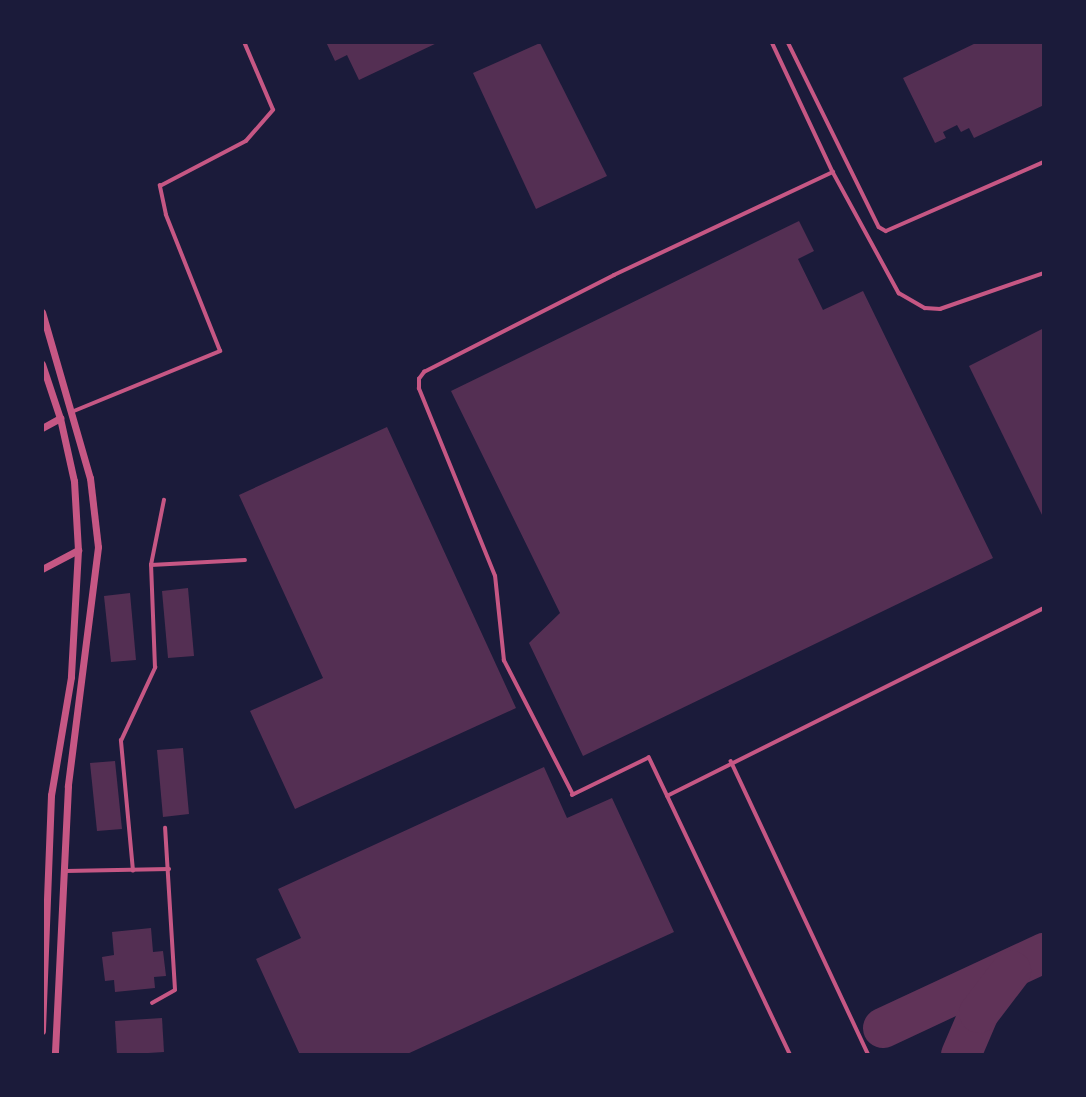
<!DOCTYPE html>
<style>
body{margin:0}
#map{position:relative;width:1086px;height:1097px;overflow:hidden;background:#1b1b3a;font-family:Figtree,sans-serif}
div>[style]{position:absolute}
.taxiway>*{height:40px;margin:-20px;padding:0 20px;transform-origin:20px;border-radius:20px;background:#603358}
.building>*{inset:0;background:#542f53}
.service>*{height:3.5px;margin:-1.75px;padding:0 1.75px;transform-origin:1.75px;border-radius:1.75px;background:#c65784}
.minor>*{height:7px;margin:-3.5px;padding:0 3.5px;transform-origin:3.5px;border-radius:3.5px;background:#c65784}
span{translate:-50% -50%;white-space:nowrap;text-align:center;line-height:1.15;-webkit-text-stroke:5px #1b1b3a;paint-order:stroke}
.frame{position:absolute;inset:0;border:44px solid #1b1b3a;pointer-events:none}
</style>
<div id="map">
<div class="taxiway">
<div style="left:883px;top:1028px;width:178px;rotate:-25deg"></div>
<div style="left:961px;top:1055px;width:46px;rotate:-66.8deg"></div>
<div style="left:979px;top:1013px;width:53px;rotate:-52.7deg"></div>
</div>
<div class="building">
<div style="clip-path:polygon(326px 42px,439px 42px,359px 80px,347px 55px,335px 61px)"></div>
<div style="clip-path:polygon(978px 42px,1044px 42px,1044px 105px,974px 138px,969px 128px,961px 132px,957px 125px,943px 132px,946px 138px,935px 143px,903px 78px)"></div>
<div style="clip-path:polygon(540px 43px,607px 176px,536px 209px,473px 73px)"></div>
<div style="clip-path:polygon(799px 221px,814px 251px,798px 259px,823px 310px,863px 291px,993px 558px,583px 756px,529px 643px,560px 613px,451px 391px)"></div>
<div style="clip-path:polygon(1044px 328px,1044px 519px,969px 366px)"></div>
<div style="clip-path:polygon(387px 427px,516px 708px,295px 809px,250px 711px,323px 678px,239px 495px)"></div>
<div style="clip-path:polygon(188px 588px,194px 656px,168px 658px,162px 591px)"></div>
<div style="clip-path:polygon(130px 593px,136px 660px,111px 662px,104px 596px)"></div>
<div style="clip-path:polygon(183px 748px,189px 814px,163px 817px,157px 750px)"></div>
<div style="clip-path:polygon(115px 761px,122px 829px,97px 831px,90px 763px)"></div>
<div style="clip-path:polygon(544px 767px,567px 818px,612px 798px,674px 932px,405px 1055px,300px 1055px,256px 959px,301px 938px,278px 889px)"></div>
<div style="clip-path:polygon(151px 928px,153px 952px,163px 951px,166px 976px,154px 977px,155px 988px,115px 992px,114px 980px,105px 981px,102px 957px,114px 955px,112px 932px)"></div>
<div style="clip-path:polygon(162px 1018px,164px 1052px,117px 1055px,115px 1021px)"></div>
</div>
<div class="service">
<div style="left:772px;top:42px;width:144px;rotate:64.9deg"></div>
<div style="left:833px;top:172px;width:138px;rotate:61.4deg"></div>
<div style="left:899px;top:293px;width:30px;rotate:30deg"></div>
<div style="left:925px;top:308px;width:15px;rotate:4deg"></div>
<div style="left:940px;top:309px;width:110px;rotate:-19.1deg"></div>
<div style="left:788px;top:42px;width:206px;rotate:63.8deg"></div>
<div style="left:879px;top:227px;width:8px;rotate:30deg"></div>
<div style="left:886px;top:231px;width:172px;rotate:-23.6deg"></div>
<div style="left:74px;top:411px;width:158px;rotate:-22.3deg"></div>
<div style="left:220px;top:351px;width:146px;rotate:-111.7deg"></div>
<div style="left:166px;top:215px;width:30px;rotate:-102deg"></div>
<div style="left:160px;top:186px;width:97px;rotate:-27.6deg"></div>
<div style="left:246px;top:141px;width:41px;rotate:-48.9deg"></div>
<div style="left:273px;top:110px;width:74px;rotate:-113.1deg"></div>
<div style="left:151px;top:565px;width:94px;rotate:-3deg"></div>
<div style="left:731px;top:761px;width:325px;rotate:64.9deg"></div>
<div style="left:667px;top:796px;width:421px;rotate:-26.5deg"></div>
<div style="left:66px;top:871px;width:103px;rotate:-1.1deg"></div>
<div style="left:133px;top:871px;width:131px;rotate:-95.3deg"></div>
<div style="left:121px;top:741px;width:81px;rotate:-65deg"></div>
<div style="left:155px;top:668px;width:103px;rotate:-92.2deg"></div>
<div style="left:151px;top:565px;width:66px;rotate:-78.7deg"></div>
<div style="left:152px;top:1003px;width:26px;rotate:-29deg"></div>
<div style="left:175px;top:990px;width:162px;rotate:-93.5deg"></div>
<div style="left:790px;top:1055px;width:329px;rotate:-115.4deg"></div>
<div style="left:649px;top:758px;width:85px;rotate:154deg"></div>
<div style="left:573px;top:795px;width:151px;rotate:-117.2deg"></div>
<div style="left:504px;top:661px;width:85px;rotate:-96deg"></div>
<div style="left:495px;top:576px;width:202px;rotate:-112.1deg"></div>
<div style="left:419px;top:389px;width:10px;rotate:-90deg"></div>
<div style="left:419px;top:379px;width:9px;rotate:-54deg"></div>
<div style="left:424px;top:372px;width:213px;rotate:-27deg"></div>
<div style="left:614px;top:275px;width:242px;rotate:-25.2deg"></div>
</div>
<div class="minor">
<div style="left:42px;top:312px;width:173px;rotate:73.9deg"></div>
<div style="left:90px;top:478px;width:69px;rotate:83.4deg"></div>
<div style="left:98px;top:547px;width:241px;rotate:97.2deg"></div>
<div style="left:68px;top:786px;width:269px;rotate:92.8deg"></div>
<div style="left:42px;top:364px;width:57px;rotate:71.6deg"></div>
<div style="left:60px;top:418px;width:65px;rotate:77.5deg"></div>
<div style="left:74px;top:481px;width:69px;rotate:86.7deg"></div>
<div style="left:78px;top:550px;width:127px;rotate:93.2deg"></div>
<div style="left:71px;top:677px;width:120px;rotate:99.6deg"></div>
<div style="left:51px;top:795px;width:236px;rotate:92.2deg"></div>
<div style="left:42px;top:428px;width:21px;rotate:-29deg"></div>
<div style="left:42px;top:569px;width:41px;rotate:-27.8deg"></div>
</div>
<div class="frame"></div>
</div>
